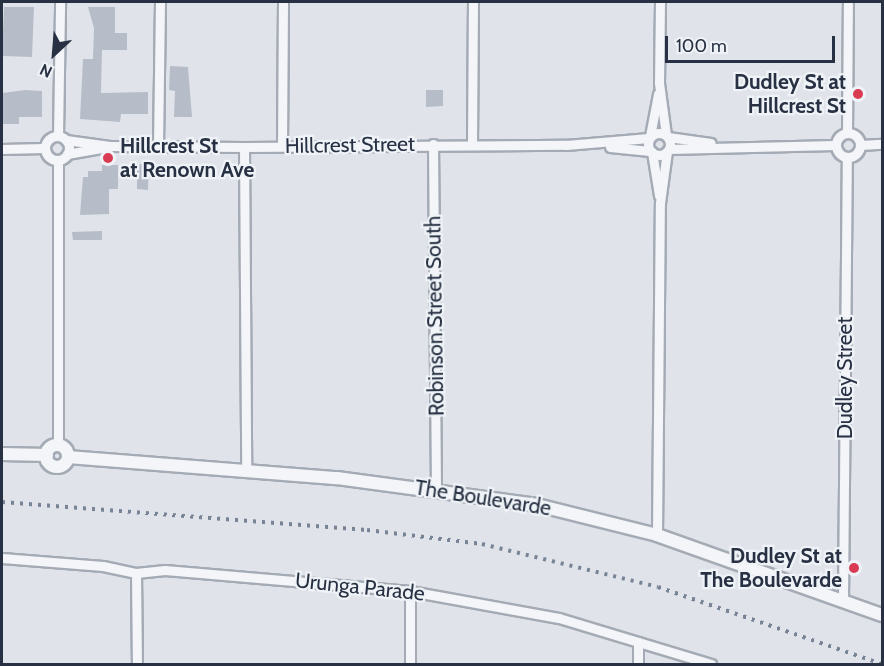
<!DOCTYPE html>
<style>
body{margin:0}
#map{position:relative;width:884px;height:666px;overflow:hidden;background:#e0e4ea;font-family:Cabin,sans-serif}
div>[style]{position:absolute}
.building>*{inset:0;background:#b6bdc8}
.roads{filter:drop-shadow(2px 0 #a5abb5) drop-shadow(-2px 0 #a5abb5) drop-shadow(0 2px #a5abb5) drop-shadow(0 -2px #a5abb5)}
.minor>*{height:9px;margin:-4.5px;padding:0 4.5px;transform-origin:4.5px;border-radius:4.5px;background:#f3f5f8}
.minor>.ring{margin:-4.5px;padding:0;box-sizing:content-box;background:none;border:9px solid #f3f5f8;border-radius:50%}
.tertiary>*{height:12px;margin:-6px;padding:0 6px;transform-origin:6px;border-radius:6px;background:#f3f5f8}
.tertiary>.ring{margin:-6px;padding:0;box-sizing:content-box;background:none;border:12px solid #f3f5f8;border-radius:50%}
.rail>*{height:4px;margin-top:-2px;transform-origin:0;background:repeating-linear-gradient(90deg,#788395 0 3px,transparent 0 9px)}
.dots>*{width:16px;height:16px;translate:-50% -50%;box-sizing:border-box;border:3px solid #eff3f7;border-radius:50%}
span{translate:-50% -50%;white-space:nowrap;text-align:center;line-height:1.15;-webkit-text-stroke:4.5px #eff3f7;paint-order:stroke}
.poi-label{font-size:21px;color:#273143;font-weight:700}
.right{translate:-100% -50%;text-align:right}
.left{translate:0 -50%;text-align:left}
.street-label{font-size:21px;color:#273143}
.frame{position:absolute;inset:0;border:3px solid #273143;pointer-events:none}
.north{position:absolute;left:24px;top:24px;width:60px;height:60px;-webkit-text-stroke:4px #eff3f7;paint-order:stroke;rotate:206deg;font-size:16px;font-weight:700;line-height:24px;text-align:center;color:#273143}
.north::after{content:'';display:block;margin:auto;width:21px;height:27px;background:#273143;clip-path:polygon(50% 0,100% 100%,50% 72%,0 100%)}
.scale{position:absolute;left:665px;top:36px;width:170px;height:27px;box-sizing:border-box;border:3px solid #273143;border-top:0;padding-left:8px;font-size:18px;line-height:21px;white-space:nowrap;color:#273143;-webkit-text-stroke:4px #eff3f7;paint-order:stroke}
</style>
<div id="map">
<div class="building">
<div style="clip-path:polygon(4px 7px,34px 7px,32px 57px,2px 56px)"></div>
<div style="clip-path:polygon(88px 7px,115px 7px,115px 33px,127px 33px,127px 50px,102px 50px,101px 93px,148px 92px,148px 114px,121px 114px,120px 122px,80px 119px,83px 59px,93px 59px,94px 28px)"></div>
<div style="clip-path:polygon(170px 66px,188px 67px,192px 117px,174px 117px,175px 91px,169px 90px)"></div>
<div style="clip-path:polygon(25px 90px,42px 91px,42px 117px,19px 117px,19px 124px,3px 124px,3px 93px)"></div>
<div style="clip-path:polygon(426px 90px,443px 90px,443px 106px,426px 107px)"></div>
<div style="clip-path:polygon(137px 164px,149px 164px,148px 190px,137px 189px)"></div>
<div style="clip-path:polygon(102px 165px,118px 165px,118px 189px,109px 189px,109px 214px,80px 215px,83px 177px,88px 177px,88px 171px,102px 171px)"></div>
<div style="clip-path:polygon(102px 231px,102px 240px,73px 240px,72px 232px)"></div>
</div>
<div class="roads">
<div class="minor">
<div style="left:660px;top:2px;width:81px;rotate:90.7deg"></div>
<div style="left:659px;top:83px;width:52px;rotate:82.3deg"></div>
<div class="ring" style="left:648px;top:133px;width:13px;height:13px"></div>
<div class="ring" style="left:836px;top:133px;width:15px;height:15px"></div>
<div style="left:847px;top:133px;width:131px;rotate:-89.6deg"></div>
<div class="ring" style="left:45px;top:136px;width:15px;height:15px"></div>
<div style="left:58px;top:136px;width:134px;rotate:-89.1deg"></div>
<div style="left:650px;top:136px;width:43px;rotate:-79.2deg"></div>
<div style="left:668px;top:137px;width:43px;rotate:7.9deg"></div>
<div style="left:66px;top:140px;width:44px;rotate:7.8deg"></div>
<div style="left:110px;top:146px;width:134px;rotate:0.4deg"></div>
<div style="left:244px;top:147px;width:322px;rotate:-0.4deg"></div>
<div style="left:566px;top:145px;width:83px;rotate:-4.8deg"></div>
<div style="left:433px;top:144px;width:344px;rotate:89.5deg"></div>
<div style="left:472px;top:144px;width:142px;rotate:-89.6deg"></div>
<div style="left:860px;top:145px;width:22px;rotate:-3deg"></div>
<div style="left:158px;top:146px;width:144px;rotate:-89.2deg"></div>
<div style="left:282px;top:146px;width:144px;rotate:-89.6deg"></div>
<div style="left:244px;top:147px;width:323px;rotate:89.6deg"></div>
<div style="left:610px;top:147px;width:40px;rotate:5.7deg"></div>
<div style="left:2px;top:149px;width:42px;rotate:-1.4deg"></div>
<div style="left:669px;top:149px;width:166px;rotate:-1.4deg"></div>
<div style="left:652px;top:152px;width:44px;rotate:80.8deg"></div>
<div style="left:67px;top:154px;width:36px;rotate:-10deg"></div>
<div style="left:58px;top:446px;width:286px;rotate:-90deg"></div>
<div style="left:657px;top:535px;width:332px;rotate:-89.5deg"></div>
<div style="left:660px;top:203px;width:52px;rotate:-82.3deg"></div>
<div style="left:2px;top:558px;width:101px;rotate:4.5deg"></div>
<div style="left:103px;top:566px;width:34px;rotate:12deg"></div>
<div style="left:136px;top:573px;width:29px;rotate:-6deg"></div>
<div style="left:165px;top:570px;width:246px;rotate:4.9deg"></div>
<div style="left:410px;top:591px;width:151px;rotate:10.3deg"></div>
<div style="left:559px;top:618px;width:159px;rotate:16.8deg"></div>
<div style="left:136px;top:573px;width:91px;rotate:89.4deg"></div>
<div style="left:843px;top:600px;width:443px;rotate:-89.5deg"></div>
<div style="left:410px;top:664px;width:73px;rotate:-90deg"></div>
<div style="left:638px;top:664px;width:22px;rotate:-90deg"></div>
</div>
<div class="tertiary">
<div class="ring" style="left:46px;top:445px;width:10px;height:10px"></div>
<div style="left:2px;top:454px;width:45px;rotate:1.3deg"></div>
<div style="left:68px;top:457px;width:270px;rotate:4.5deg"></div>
<div style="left:337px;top:478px;width:202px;rotate:7.7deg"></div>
<div style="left:537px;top:505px;width:124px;rotate:14deg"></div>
<div style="left:657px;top:535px;width:239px;rotate:19.6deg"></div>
</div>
</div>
<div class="rail">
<div style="left:2px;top:502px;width:366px;rotate:4.4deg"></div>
<div style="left:367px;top:530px;width:116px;rotate:6.9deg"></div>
<div style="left:482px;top:544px;width:181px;rotate:13.7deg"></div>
<div style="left:658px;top:587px;width:237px;rotate:19deg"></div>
</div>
<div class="dots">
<div style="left:858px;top:94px;background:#d93b53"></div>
<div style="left:108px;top:158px;background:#d93b53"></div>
<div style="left:854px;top:568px;background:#d93b53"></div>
</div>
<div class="poi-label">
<span class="right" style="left:846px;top:94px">Dudley St at<br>Hillcrest St</span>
<span class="left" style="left:120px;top:158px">Hillcrest St<br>at Renown Ave</span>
<span class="right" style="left:842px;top:568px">Dudley St at<br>The Boulevarde</span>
</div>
<div class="street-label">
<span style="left:350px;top:145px;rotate:-1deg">Hillcrest Street</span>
<span style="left:435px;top:316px;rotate:-91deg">Robinson Street South</span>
<span style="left:845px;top:378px;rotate:-90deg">Dudley Street</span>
<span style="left:483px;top:498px;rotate:9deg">The Boulevarde</span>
<span style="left:360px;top:587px;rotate:6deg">Urunga Parade</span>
</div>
<div class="frame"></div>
<div class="north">N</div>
<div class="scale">100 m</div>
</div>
